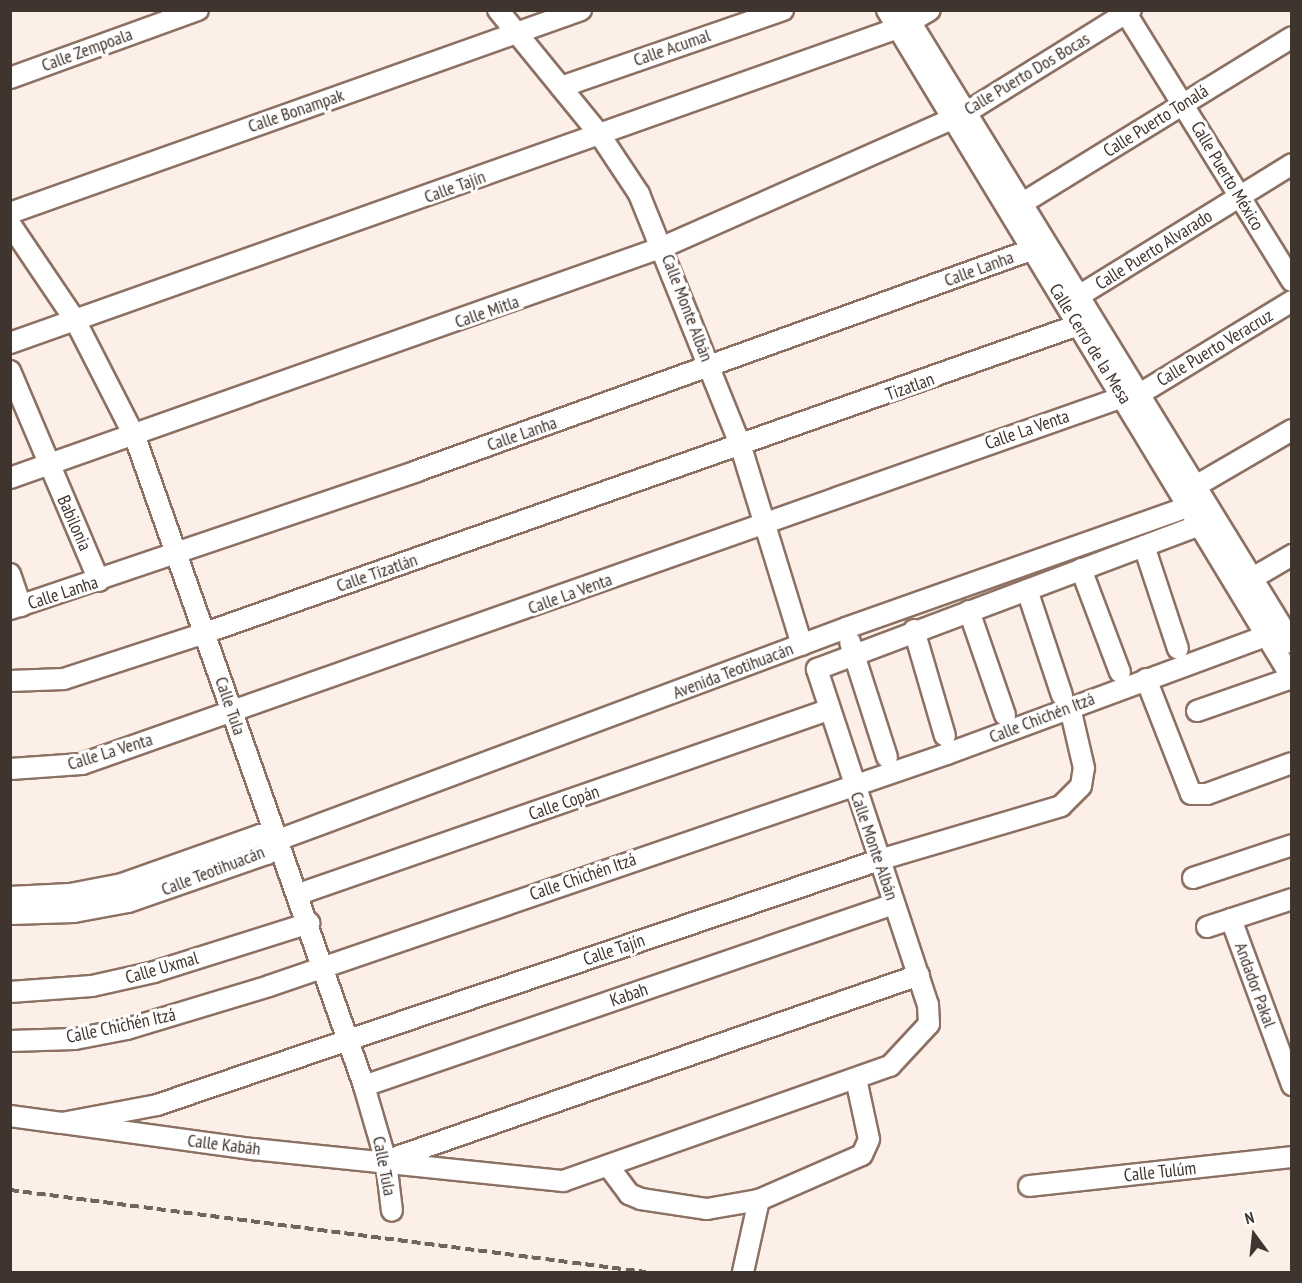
<!DOCTYPE html>
<meta charset="utf-8">
<style>
body{margin:0}
#map{position:relative;width:1302px;height:1283px;overflow:hidden;background:#fbefe8;font-family:"PT Sans Narrow",sans-serif}
div>[style]{position:absolute}
.roads{filter:drop-shadow(2px 0 #8c7163) drop-shadow(-2px 0 #8c7163) drop-shadow(0 2px #8c7163) drop-shadow(0 -2px #8c7163)}
.minor>*{height:20px;margin:-10px;padding:0 10px;transform-origin:10px;border-radius:10px;background:#fff}
.rail>*{height:4px;margin-top:-2px;transform-origin:0;background:repeating-linear-gradient(90deg,#70645e 0 9px,transparent 0 13.5px)}
span{translate:-50% -50%;white-space:nowrap;text-align:center;line-height:1.15;-webkit-text-stroke:6px #fff;paint-order:stroke}
.street-label{font-size:18px;color:#40342e}
.frame{position:absolute;inset:0;border:12px solid #40342e;pointer-events:none}
.north{position:absolute;left:1224px;top:1205px;width:60px;height:60px;-webkit-text-stroke:4px #fff;paint-order:stroke;rotate:345deg;font-size:16px;font-weight:700;line-height:24px;text-align:center;color:#40342e}
.north::after{content:'';display:block;margin:auto;width:21px;height:27px;background:#40342e;clip-path:polygon(50% 0,100% 100%,50% 72%,0 100%)}
</style>
<div id="map">
<div class="roads">
<div class="minor">
<div style="left:498px;top:10px;width:161px;rotate:50.8deg"></div>
<div style="left:600px;top:135px;width:71px;rotate:56.5deg"></div>
<div style="left:639px;top:194px;width:273px;rotate:68deg"></div>
<div style="left:741px;top:447px;width:207px;rotate:72.9deg"></div>
<div style="left:887px;top:10px;width:781px;rotate:58.77deg"></div>
<div style="left:903px;top:10px;width:743px;rotate:58.43deg"></div>
<div style="left:1124px;top:10px;width:319px;rotate:58.2deg"></div>
<div style="left:910px;top:22px;width:23px;rotate:-31deg"></div>
<div style="left:10px;top:78px;width:200px;rotate:-19.9deg"></div>
<div style="left:561px;top:87px;width:235px;rotate:-19.1deg"></div>
<div style="left:1021px;top:204px;width:318px;rotate:-31.6deg"></div>
<div style="left:10px;top:213px;width:606px;rotate:-19.57deg"></div>
<div style="left:10px;top:224px;width:116px;rotate:55.9deg"></div>
<div style="left:75px;top:320px;width:131px;rotate:62.9deg"></div>
<div style="left:135px;top:437px;width:688px;rotate:70.56deg"></div>
<div style="left:364px;top:1086px;width:78px;rotate:73.7deg"></div>
<div style="left:386px;top:1161px;width:50px;rotate:83.2deg"></div>
<div style="left:1077px;top:297px;width:253px;rotate:-31.7deg"></div>
<div style="left:10px;top:343px;width:942px;rotate:-19.53deg"></div>
<div style="left:10px;top:371px;width:228px;rotate:67deg"></div>
<div style="left:1138px;top:395px;width:180px;rotate:-31.4deg"></div>
<div style="left:10px;top:478px;width:693px;rotate:-19.48deg"></div>
<div style="left:663px;top:247px;width:333px;rotate:-23.9deg"></div>
<div style="left:967px;top:112px;width:193px;rotate:-31.9deg"></div>
<div style="left:1194px;top:487px;width:113px;rotate:-30.2deg"></div>
<div style="left:1144px;top:546px;width:108px;rotate:71.7deg"></div>
<div style="left:1081px;top:569px;width:110px;rotate:69.3deg"></div>
<div style="left:10px;top:574px;width:34px;rotate:71deg"></div>
<div style="left:1251px;top:579px;width:48px;rotate:-30.3deg"></div>
<div style="left:1027px;top:590px;width:111px;rotate:71.6deg"></div>
<div style="left:10px;top:609px;width:430px;rotate:-18.7deg"></div>
<div style="left:417px;top:471px;width:653px;rotate:-19.8deg"></div>
<div style="left:969px;top:611px;width:110px;rotate:70.9deg"></div>
<div style="left:914px;top:630px;width:110px;rotate:73.7deg"></div>
<div style="left:850px;top:642px;width:121px;rotate:72.2deg"></div>
<div style="left:1146px;top:679px;width:123px;rotate:68.6deg"></div>
<div style="left:1191px;top:794px;width:16px"></div>
<div style="left:1207px;top:794px;width:90px;rotate:-20deg"></div>
<div style="left:10px;top:681px;width:54px;rotate:-2.1deg"></div>
<div style="left:64px;top:679px;width:148px;rotate:-18.1deg"></div>
<div style="left:205px;top:633px;width:926px;rotate:-19.43deg"></div>
<div style="left:1197px;top:711px;width:101px;rotate:-19.2deg"></div>
<div style="left:10px;top:769px;width:72px;rotate:-4deg"></div>
<div style="left:82px;top:764px;width:1104px;rotate:-19.42deg"></div>
<div style="left:278px;top:840px;width:606px;rotate:-20.47deg"></div>
<div style="left:846px;top:628px;width:365px;rotate:-19.5deg"></div>
<div style="left:1193px;top:878px;width:104px;rotate:-18.4deg"></div>
<div style="left:299px;top:894px;width:560px;rotate:-19.18deg"></div>
<div style="left:10px;top:897px;width:60px;rotate:-2.9deg"></div>
<div style="left:70px;top:894px;width:53px;rotate:-10.9deg"></div>
<div style="left:122px;top:884px;width:146px;rotate:-19.5deg"></div>
<div style="left:260px;top:835px;width:19px;rotate:16deg"></div>
<div style="left:10px;top:914px;width:64px;rotate:-1.8deg"></div>
<div style="left:74px;top:912px;width:55px;rotate:-10.5deg"></div>
<div style="left:128px;top:902px;width:147px;rotate:-19.1deg"></div>
<div style="left:267px;top:854px;width:18px;rotate:-52deg"></div>
<div style="left:1231px;top:919px;width:177px;rotate:69.8deg"></div>
<div style="left:1207px;top:927px;width:89px;rotate:-18.2deg"></div>
<div style="left:10px;top:992px;width:82px;rotate:-4.2deg"></div>
<div style="left:92px;top:986px;width:64px;rotate:-12.7deg"></div>
<div style="left:154px;top:972px;width:163px;rotate:-17.5deg"></div>
<div style="left:10px;top:1041px;width:65px;rotate:-1.8deg"></div>
<div style="left:75px;top:1039px;width:53px;rotate:-10.9deg"></div>
<div style="left:127px;top:1029px;width:148px;rotate:-16.8deg"></div>
<div style="left:269px;top:986px;width:717px;rotate:-18.89deg"></div>
<div style="left:947px;top:754px;width:357px;rotate:-20.3deg"></div>
<div style="left:364px;top:1086px;width:560px;rotate:-18.95deg"></div>
<div style="left:10px;top:1116px;width:52px;rotate:7.7deg"></div>
<div style="left:62px;top:1123px;width:97px;rotate:-10.7deg"></div>
<div style="left:157px;top:1105px;width:762px;rotate:-18.74deg"></div>
<div style="left:879px;top:860px;width:190px;rotate:-16.5deg"></div>
<div style="left:1061px;top:806px;width:28px;rotate:-45deg"></div>
<div style="left:1081px;top:786px;width:18px;rotate:-81deg"></div>
<div style="left:1084px;top:768px;width:62px;rotate:-103.1deg"></div>
<div style="left:62px;top:1123px;width:193px;rotate:7.8deg"></div>
<div style="left:253px;top:1149px;width:312px;rotate:5.9deg"></div>
<div style="left:563px;top:1181px;width:347px;rotate:-19.4deg"></div>
<div style="left:890px;top:1066px;width:57px;rotate:-47.1deg"></div>
<div style="left:929px;top:1024px;width:19px;rotate:-93deg"></div>
<div style="left:928px;top:1005px;width:354px;rotate:-108.3deg"></div>
<div style="left:817px;top:669px;width:410px;rotate:-20.6deg"></div>
<div style="left:391px;top:1159px;width:559px;rotate:-19.21deg"></div>
<div style="left:609px;top:1167px;width:34px;rotate:53deg"></div>
<div style="left:629px;top:1194px;width:13px;rotate:23deg"></div>
<div style="left:641px;top:1199px;width:67px;rotate:8.6deg"></div>
<div style="left:707px;top:1209px;width:53px;rotate:-9.8deg"></div>
<div style="left:759px;top:1200px;width:112px;rotate:-23.6deg"></div>
<div style="left:862px;top:1155px;width:17px;rotate:-66deg"></div>
<div style="left:869px;top:1139px;width:61px;rotate:-102.2deg"></div>
<div style="left:1029px;top:1186px;width:265px;rotate:-6.3deg"></div>
<div style="left:743px;top:1272px;width:74px;rotate:-77.5deg"></div>
</div>
</div>
<div class="rail">
<div style="left:10px;top:1190px;width:641px;rotate:7.35deg"></div>
</div>
<div class="street-label">
<span style="left:672px;top:48px;rotate:-19deg">Calle Acumal</span>
<span style="left:87px;top:50px;rotate:-20deg">Calle Zempoala</span>
<span style="left:1027px;top:74px;rotate:-31deg">Calle Puerto Dos Bocas</span>
<span style="left:296px;top:111px;rotate:-19deg">Calle Bonampak</span>
<span style="left:1156px;top:121px;rotate:-32deg">Calle Puerto Tonalá</span>
<span style="left:1227px;top:176px;rotate:59deg">Calle Puerto México</span>
<span style="left:455px;top:187px;rotate:-20deg">Calle Tajín</span>
<span style="left:1154px;top:250px;rotate:-32deg">Calle Puerto Alvarado</span>
<span style="left:979px;top:269px;rotate:-20deg">Calle Lanha</span>
<span style="left:687px;top:308px;rotate:69deg">Calle Monte Albán</span>
<span style="left:487px;top:312px;rotate:-19deg">Calle Mitla</span>
<span style="left:1090px;top:344px;rotate:58deg">Calle Cerro de la Mesa</span>
<span style="left:1215px;top:348px;rotate:-31deg">Calle Puerto Veracruz</span>
<span style="left:910px;top:387px;rotate:-20deg">Tizatlan</span>
<span style="left:1027px;top:430px;rotate:-19deg">Calle La Venta</span>
<span style="left:522px;top:434px;rotate:-19deg">Calle Lanha</span>
<span style="left:74px;top:523px;rotate:66deg">Babilonia</span>
<span style="left:377px;top:573px;rotate:-19deg">Calle Tizatlán</span>
<span style="left:63px;top:593px;rotate:-18deg">Calle Lanha</span>
<span style="left:570px;top:594px;rotate:-20deg">Calle La Venta</span>
<span style="left:733px;top:671px;rotate:-21deg">Avenida Teotihuacán</span>
<span style="left:230px;top:706px;rotate:71deg">Calle Tula</span>
<span style="left:1042px;top:718px;rotate:-21deg">Calle Chichén Itzá</span>
<span style="left:110px;top:752px;rotate:-17deg">Calle La Venta</span>
<span style="left:564px;top:803px;rotate:-19deg">Calle Copán</span>
<span style="left:874px;top:846px;rotate:71deg">Calle Monte Albán</span>
<span style="left:213px;top:871px;rotate:-21deg">Calle Teotihuacán</span>
<span style="left:583px;top:877px;rotate:-19deg">Calle Chichén Itzá</span>
<span style="left:614px;top:950px;rotate:-19deg">Calle Tajín</span>
<span style="left:162px;top:968px;rotate:-16deg">Calle Uxmal</span>
<span style="left:1255px;top:985px;rotate:70deg">Andador Pakal</span>
<span style="left:629px;top:995px;rotate:-19deg">Kabah</span>
<span style="left:121px;top:1026px;rotate:-12deg">Calle Chichén Itzá</span>
<span style="left:224px;top:1145px;rotate:7deg">Calle Kabáh</span>
<span style="left:384px;top:1166px;rotate:79deg">Calle Tula</span>
<span style="left:1160px;top:1172px;rotate:-6deg">Calle Tulúm</span>
</div>
<div class="frame"></div>
<div class="north">N</div>
</div>
